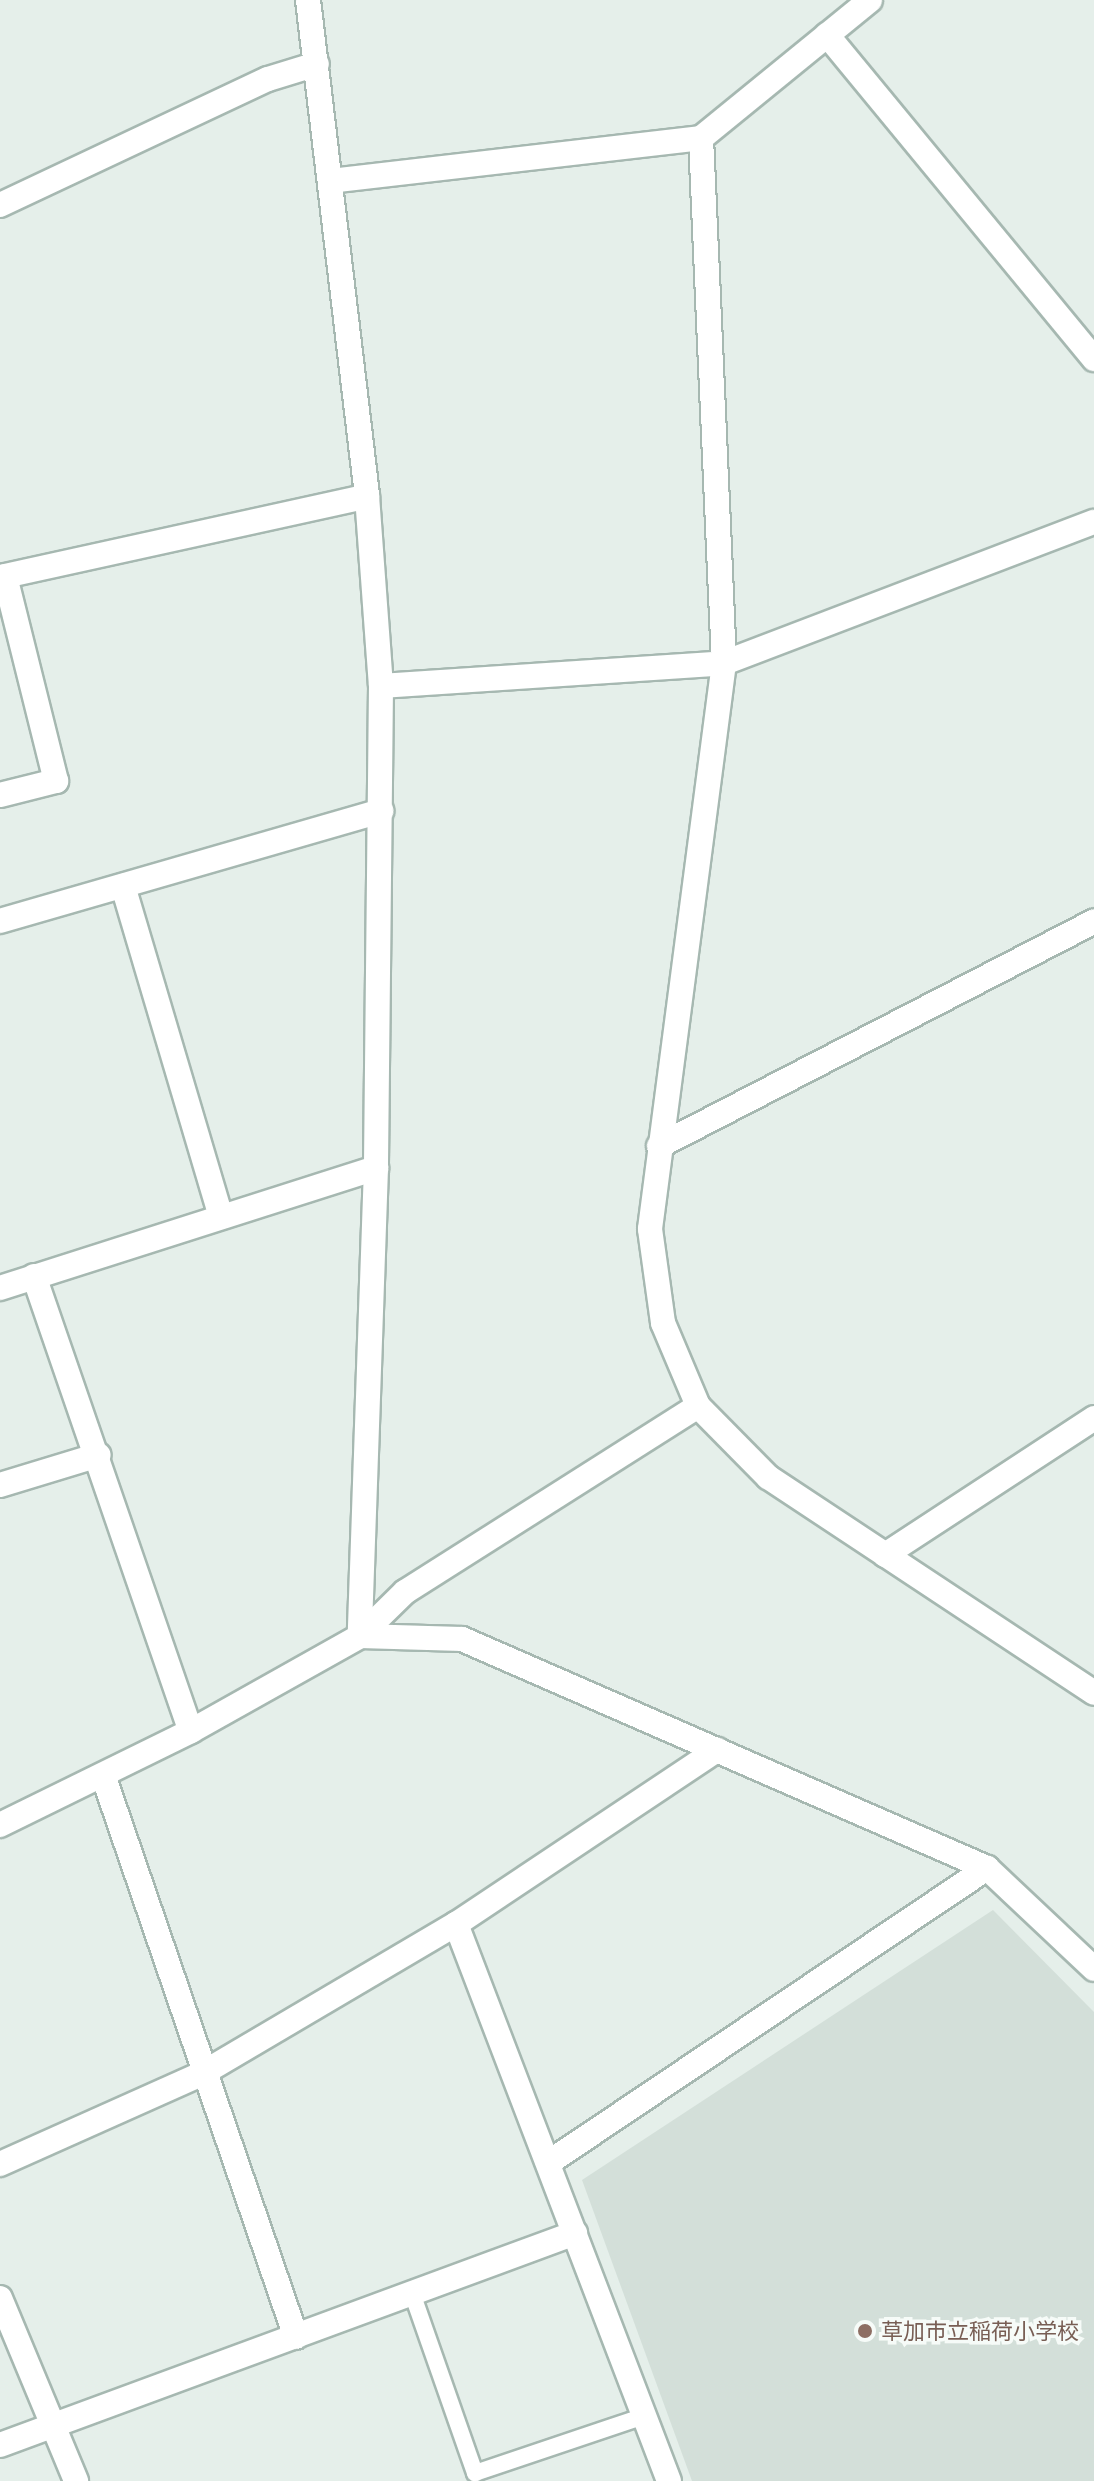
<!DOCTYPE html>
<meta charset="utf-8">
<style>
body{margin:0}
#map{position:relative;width:1094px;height:2481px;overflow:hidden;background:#e5efea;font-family:"Noto Sans","Noto Sans JP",sans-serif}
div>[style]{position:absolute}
.built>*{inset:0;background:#d3dfd9}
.roads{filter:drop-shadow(2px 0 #a6b8b1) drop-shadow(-2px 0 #a6b8b1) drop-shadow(0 2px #a6b8b1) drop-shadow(0 -2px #a6b8b1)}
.service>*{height:16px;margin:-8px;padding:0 8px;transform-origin:8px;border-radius:8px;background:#fff}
.minor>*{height:24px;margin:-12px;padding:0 12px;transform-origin:12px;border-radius:12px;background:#fff}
.tertiary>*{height:24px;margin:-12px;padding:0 12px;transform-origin:12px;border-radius:12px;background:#fff}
.dots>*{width:22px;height:22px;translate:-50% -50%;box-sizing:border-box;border:4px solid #f6fbf8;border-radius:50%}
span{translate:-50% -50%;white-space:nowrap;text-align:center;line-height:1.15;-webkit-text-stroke:7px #f6fbf8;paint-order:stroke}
.education-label{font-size:22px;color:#785e54}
.left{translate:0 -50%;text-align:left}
</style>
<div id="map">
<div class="built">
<div style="clip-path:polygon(993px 1910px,1094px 2012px,1094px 2481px,692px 2481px,582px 2180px)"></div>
</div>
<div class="roads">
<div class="service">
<div style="left:412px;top:2293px;width:191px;rotate:70.7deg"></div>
<div style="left:475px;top:2473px;width:178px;rotate:-18.6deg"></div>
</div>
<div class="minor">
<div style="left:308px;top:0;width:499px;rotate:83.2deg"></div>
<div style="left:367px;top:496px;width:191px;rotate:85.8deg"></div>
<div style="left:381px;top:686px;width:482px;rotate:90.6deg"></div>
<div style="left:376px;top:1168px;width:468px;rotate:92deg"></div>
<div style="left:827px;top:35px;width:420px;rotate:50.5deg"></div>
<div style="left:701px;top:138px;width:526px;rotate:87.49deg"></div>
<div style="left:724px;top:663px;width:571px;rotate:97.45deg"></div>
<div style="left:650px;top:1229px;width:95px;rotate:82.1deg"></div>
<div style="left:663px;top:1323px;width:90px;rotate:67.1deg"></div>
<div style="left:698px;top:1406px;width:100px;rotate:45.4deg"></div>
<div style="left:768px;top:1477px;width:391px;rotate:33.5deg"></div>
<div style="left:330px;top:181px;width:373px;rotate:-6.6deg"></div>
<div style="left:701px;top:138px;width:218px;rotate:-39.2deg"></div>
<div style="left:0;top:205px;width:296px;rotate:-25.2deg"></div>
<div style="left:268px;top:79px;width:51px;rotate:-17deg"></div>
<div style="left:0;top:577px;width:376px;rotate:-12.4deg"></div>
<div style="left:381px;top:686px;width:344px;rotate:-3.8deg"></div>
<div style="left:724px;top:663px;width:396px;rotate:-20.9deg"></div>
<div style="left:0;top:795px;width:58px;rotate:-14deg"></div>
<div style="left:56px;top:781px;width:211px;rotate:-104deg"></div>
<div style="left:123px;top:886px;width:345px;rotate:73.5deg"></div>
<div style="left:0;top:921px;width:397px;rotate:-16.1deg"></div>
<div style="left:659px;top:1146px;width:490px;rotate:-27.3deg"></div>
<div style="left:34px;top:1276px;width:481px;rotate:71deg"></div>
<div style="left:0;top:1288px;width:395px;rotate:-17.7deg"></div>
<div style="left:0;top:1485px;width:103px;rotate:-16.9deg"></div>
<div style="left:885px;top:1555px;width:250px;rotate:-33.2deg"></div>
<div style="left:360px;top:1636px;width:102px;rotate:1.7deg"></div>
<div style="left:462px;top:1639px;width:573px;rotate:23.57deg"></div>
<div style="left:987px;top:1868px;width:147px;rotate:43.3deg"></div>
<div style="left:360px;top:1636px;width:63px;rotate:-44.4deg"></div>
<div style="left:405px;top:1592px;width:347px;rotate:-32.4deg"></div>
<div style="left:103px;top:1775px;width:594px;rotate:71.05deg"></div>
<div style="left:456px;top:1924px;width:596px;rotate:69.07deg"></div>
<div style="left:548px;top:2163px;width:529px;rotate:-33.9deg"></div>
<div style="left:0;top:2164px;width:222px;rotate:-24.1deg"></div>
<div style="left:203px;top:2073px;width:294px;rotate:-30.5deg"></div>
<div style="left:456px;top:1924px;width:314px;rotate:-33.7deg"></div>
<div style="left:0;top:2298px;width:198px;rotate:67.4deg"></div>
<div style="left:0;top:2445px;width:613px;rotate:-20.24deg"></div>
</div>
<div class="tertiary">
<div style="left:0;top:1825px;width:213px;rotate:-26.2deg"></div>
<div style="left:191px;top:1731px;width:194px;rotate:-29.3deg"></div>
</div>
</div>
<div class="dots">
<div style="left:865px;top:2331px;background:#8d6e63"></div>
</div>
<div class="education-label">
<span class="left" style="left:881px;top:2331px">草加市立稲荷小学校</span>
</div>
</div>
